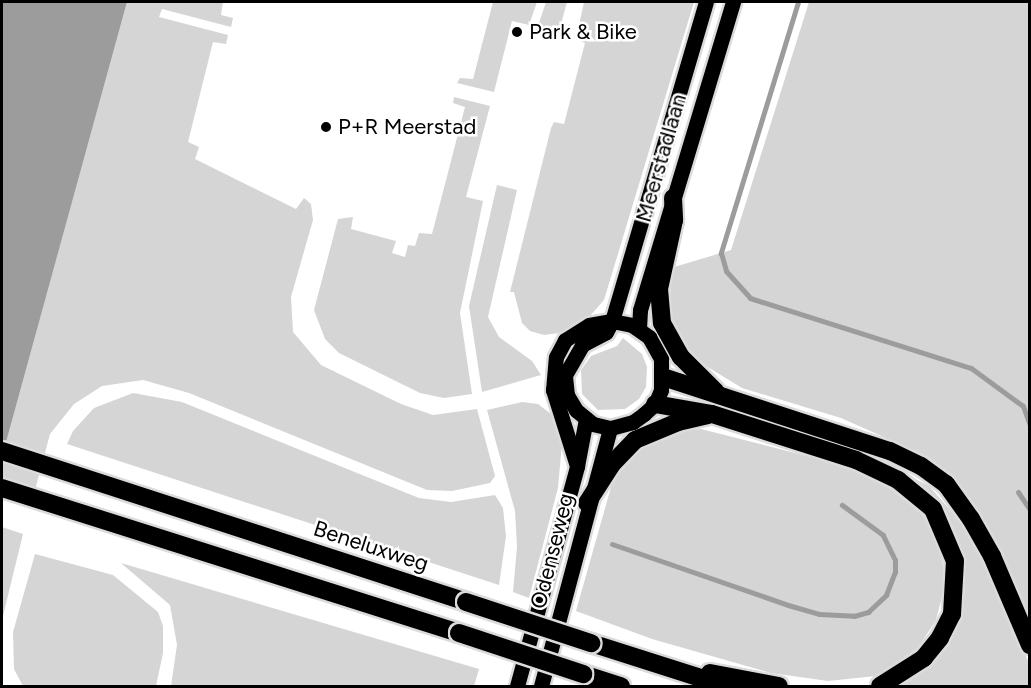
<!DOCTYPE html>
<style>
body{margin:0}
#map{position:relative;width:1031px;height:688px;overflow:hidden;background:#fff;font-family:Figtree,sans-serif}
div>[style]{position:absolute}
.green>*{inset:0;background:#d5d5d5}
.water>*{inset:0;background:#9c9c9c}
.stream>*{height:5px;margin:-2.5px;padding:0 2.5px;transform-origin:2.5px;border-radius:2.5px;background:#9c9c9c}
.roads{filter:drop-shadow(2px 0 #dbdbdb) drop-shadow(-2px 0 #dbdbdb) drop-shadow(0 2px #dbdbdb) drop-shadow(0 -2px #dbdbdb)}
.major>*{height:15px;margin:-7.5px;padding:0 7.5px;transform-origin:7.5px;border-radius:7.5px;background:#000}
.highway>*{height:18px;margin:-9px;padding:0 9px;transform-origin:9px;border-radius:9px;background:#000}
.bridges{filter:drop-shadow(2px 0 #dbdbdb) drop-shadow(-2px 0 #dbdbdb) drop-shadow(0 2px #dbdbdb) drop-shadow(0 -2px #dbdbdb)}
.highway-bridge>*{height:18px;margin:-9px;padding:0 9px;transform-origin:9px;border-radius:9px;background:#000}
.dots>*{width:16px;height:16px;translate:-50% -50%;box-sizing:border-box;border:3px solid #fff;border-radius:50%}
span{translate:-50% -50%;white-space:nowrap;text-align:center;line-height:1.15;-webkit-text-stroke:5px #fff;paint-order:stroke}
.poi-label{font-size:22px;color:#000}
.left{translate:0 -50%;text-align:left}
.street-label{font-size:22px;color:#000}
.frame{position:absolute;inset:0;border:3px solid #000;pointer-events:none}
</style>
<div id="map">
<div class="green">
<div style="clip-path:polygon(127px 2px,223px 2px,221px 15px,233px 18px,231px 27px,162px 9px,159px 17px,228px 35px,226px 44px,213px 42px,188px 142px,199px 147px,195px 159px,296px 209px,304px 198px,311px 204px,313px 220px,291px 297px,293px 332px,321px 365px,401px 404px,433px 415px,477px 409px,495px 476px,490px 483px,452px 491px,427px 490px,189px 393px,143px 380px,102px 386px,74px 404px,50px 434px,32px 501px,2px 492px,2px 457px)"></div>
<div style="clip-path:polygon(493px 2px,537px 2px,529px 25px,512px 21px,494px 92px,457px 83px,460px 78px,473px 79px)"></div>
<div style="clip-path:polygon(546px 2px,567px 2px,558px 35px,537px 29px)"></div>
<div style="clip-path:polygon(584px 2px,694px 2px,604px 300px,589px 317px,559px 333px,544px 335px,530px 331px,522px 323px,514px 292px,510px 292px,551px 128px,554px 122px,564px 124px,585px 43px,576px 39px)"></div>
<div style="clip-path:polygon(809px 2px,1029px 2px,1029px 623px,979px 515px,924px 455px,841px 418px,742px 388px,706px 366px,690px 351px,670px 314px,671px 268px,731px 250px)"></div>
<div style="clip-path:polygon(454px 97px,490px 106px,466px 197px,483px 201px,460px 313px,472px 394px,444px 398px,420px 393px,339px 353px,325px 339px,314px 310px,338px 219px,353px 217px,351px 229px,396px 241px,392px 253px,405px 257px,408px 245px,415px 246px,419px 233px,432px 234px,465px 107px,453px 103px)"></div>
<div style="clip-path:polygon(497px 185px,517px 190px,488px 317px,499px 337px,532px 361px,541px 375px,482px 392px,469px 306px)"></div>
<div style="clip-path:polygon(623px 338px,642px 354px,647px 367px,646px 387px,639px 399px,625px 409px,598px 410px,582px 394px,581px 370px,591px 356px,617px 346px)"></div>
<div style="clip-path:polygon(133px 393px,182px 402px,419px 498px,451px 502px,495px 495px,503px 508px,506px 536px,499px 585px,67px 444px,73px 431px,94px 408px)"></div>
<div style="clip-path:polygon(697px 399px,858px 450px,929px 486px,966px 528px,981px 555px,1029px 663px,1029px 686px,902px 686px,931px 666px,945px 648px,961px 611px,965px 589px,962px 551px,948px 518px,938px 504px,825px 441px,697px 402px)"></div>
<div style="clip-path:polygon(522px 402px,538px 404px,551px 414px,562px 443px,558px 488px,529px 598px,513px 592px,517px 547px,515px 511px,487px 410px)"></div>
<div style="clip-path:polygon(701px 429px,854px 468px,892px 483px,924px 517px,938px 543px,944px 569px,943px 593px,936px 620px,918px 648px,876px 676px,828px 681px,771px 673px,652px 639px,576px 611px,615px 473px,647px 440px,668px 431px)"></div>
<div style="clip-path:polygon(2px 527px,23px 534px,2px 620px)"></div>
<div style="clip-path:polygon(35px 554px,113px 575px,158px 612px,163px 626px,163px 653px,156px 686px,23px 686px,14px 669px,13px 632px)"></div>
<div style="clip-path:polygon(121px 563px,479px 669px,474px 686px,171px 686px,177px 645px,170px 605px)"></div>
</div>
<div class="water">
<div style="clip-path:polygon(2px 2px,127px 2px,2px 457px)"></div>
</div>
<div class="stream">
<div style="left:798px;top:2px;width:263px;rotate:107.1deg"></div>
<div style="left:721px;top:253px;width:19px;rotate:74deg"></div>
<div style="left:726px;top:271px;width:36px;rotate:48deg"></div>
<div style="left:750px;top:298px;width:232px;rotate:17.6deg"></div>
<div style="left:971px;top:368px;width:64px;rotate:36.2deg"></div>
<div style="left:1023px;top:406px;width:20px;rotate:70deg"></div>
<div style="left:1018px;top:492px;width:22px;rotate:56deg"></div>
<div style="left:612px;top:544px;width:186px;rotate:19.1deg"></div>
<div style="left:788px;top:605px;width:32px;rotate:16deg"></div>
<div style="left:819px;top:614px;width:35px;rotate:3deg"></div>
<div style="left:854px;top:616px;width:15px;rotate:-16deg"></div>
<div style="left:868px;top:612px;width:25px;rotate:-43deg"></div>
<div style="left:886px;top:595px;width:25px;rotate:-69deg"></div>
<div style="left:895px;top:572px;width:12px;rotate:-90deg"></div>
<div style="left:895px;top:560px;width:28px;rotate:-116deg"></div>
<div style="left:883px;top:535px;width:51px;rotate:-143.8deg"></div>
</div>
<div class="roads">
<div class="major">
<div style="left:639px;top:329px;width:19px;rotate:-87deg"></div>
<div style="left:640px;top:310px;width:322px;rotate:-73.2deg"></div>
<div style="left:577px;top:466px;width:80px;rotate:-107.5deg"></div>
<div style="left:553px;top:390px;width:33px;rotate:-85deg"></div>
<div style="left:556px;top:357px;width:19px;rotate:-62deg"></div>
<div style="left:565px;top:340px;width:28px;rotate:-32deg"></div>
<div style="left:589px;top:325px;width:23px;rotate:-10deg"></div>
<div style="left:612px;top:321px;width:20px;rotate:11deg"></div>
<div style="left:632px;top:325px;width:21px;rotate:35deg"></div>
<div style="left:649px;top:337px;width:25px;rotate:61deg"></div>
<div style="left:661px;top:359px;width:31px;rotate:90deg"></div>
<div style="left:661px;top:390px;width:15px;rotate:113deg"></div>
<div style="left:655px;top:404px;width:15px;rotate:138deg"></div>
<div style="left:644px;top:414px;width:14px;rotate:144deg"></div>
<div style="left:633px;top:422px;width:24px;rotate:165deg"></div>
<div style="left:610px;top:428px;width:17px;rotate:-167deg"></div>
<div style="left:593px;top:424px;width:22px;rotate:-141deg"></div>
<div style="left:576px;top:410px;width:17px;rotate:-121deg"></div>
<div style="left:567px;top:395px;width:20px;rotate:-96deg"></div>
<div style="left:565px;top:375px;width:34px;rotate:-60deg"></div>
<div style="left:582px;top:345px;width:27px;rotate:-28deg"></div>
<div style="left:606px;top:332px;width:13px;rotate:-61deg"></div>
<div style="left:612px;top:321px;width:333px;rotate:-73.6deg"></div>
<div style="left:517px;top:686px;width:228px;rotate:-74.7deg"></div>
<div style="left:577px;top:466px;width:48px;rotate:-79.2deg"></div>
<div style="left:541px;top:686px;width:267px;rotate:-75deg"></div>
</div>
<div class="highway">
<div style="left:673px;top:198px;width:22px;rotate:87deg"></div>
<div style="left:674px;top:220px;width:71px;rotate:102.3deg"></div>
<div style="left:659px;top:289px;width:34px;rotate:85deg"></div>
<div style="left:662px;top:323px;width:39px;rotate:61deg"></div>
<div style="left:681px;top:357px;width:49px;rotate:45deg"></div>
<div style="left:663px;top:377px;width:239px;rotate:18.1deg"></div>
<div style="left:890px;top:451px;width:34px;rotate:26deg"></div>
<div style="left:921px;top:466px;width:31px;rotate:36deg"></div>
<div style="left:946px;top:484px;width:43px;rotate:54.5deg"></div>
<div style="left:971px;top:519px;width:43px;rotate:60.4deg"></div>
<div style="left:992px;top:556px;width:97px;rotate:66.9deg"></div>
<div style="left:655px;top:404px;width:58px;rotate:10deg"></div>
<div style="left:712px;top:414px;width:151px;rotate:17.7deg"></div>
<div style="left:856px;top:460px;width:47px;rotate:25.5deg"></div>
<div style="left:898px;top:480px;width:45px;rotate:39.6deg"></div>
<div style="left:933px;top:509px;width:56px;rotate:67.1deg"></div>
<div style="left:955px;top:561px;width:53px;rotate:93.2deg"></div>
<div style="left:952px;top:614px;width:27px;rotate:117deg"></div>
<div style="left:940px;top:638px;width:26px;rotate:129deg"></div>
<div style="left:924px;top:658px;width:52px;rotate:147.5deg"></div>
<div style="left:2px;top:451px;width:488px;rotate:18deg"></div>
<div style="left:2px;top:488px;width:479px;rotate:17.6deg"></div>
<div style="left:587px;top:503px;width:46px;rotate:-57.3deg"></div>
<div style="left:612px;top:464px;width:33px;rotate:-46deg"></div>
<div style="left:635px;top:440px;width:47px;rotate:-22.7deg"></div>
<div style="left:678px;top:422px;width:31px;rotate:-13deg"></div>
<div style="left:591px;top:643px;width:142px;rotate:17.7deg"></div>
<div style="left:710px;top:673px;width:70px;rotate:10.7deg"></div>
<div style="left:583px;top:674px;width:40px;rotate:18deg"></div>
</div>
</div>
<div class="bridges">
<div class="highway-bridge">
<div style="left:466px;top:602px;width:132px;rotate:18.2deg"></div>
<div style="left:459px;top:633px;width:131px;rotate:18.3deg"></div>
</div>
</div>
<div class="dots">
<div style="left:517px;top:32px;background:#000"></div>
<div style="left:326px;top:127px;background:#000"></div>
</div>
<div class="poi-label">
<span class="left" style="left:529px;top:32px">Park &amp; Bike</span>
<span class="left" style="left:338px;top:127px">P+R Meerstad</span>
</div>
<div class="street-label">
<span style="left:661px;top:158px;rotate:-74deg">Meerstadlaan</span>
<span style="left:371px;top:546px;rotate:18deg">Beneluxweg</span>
<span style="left:552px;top:551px;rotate:-76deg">Odenseweg</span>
</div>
<div class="frame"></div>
</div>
